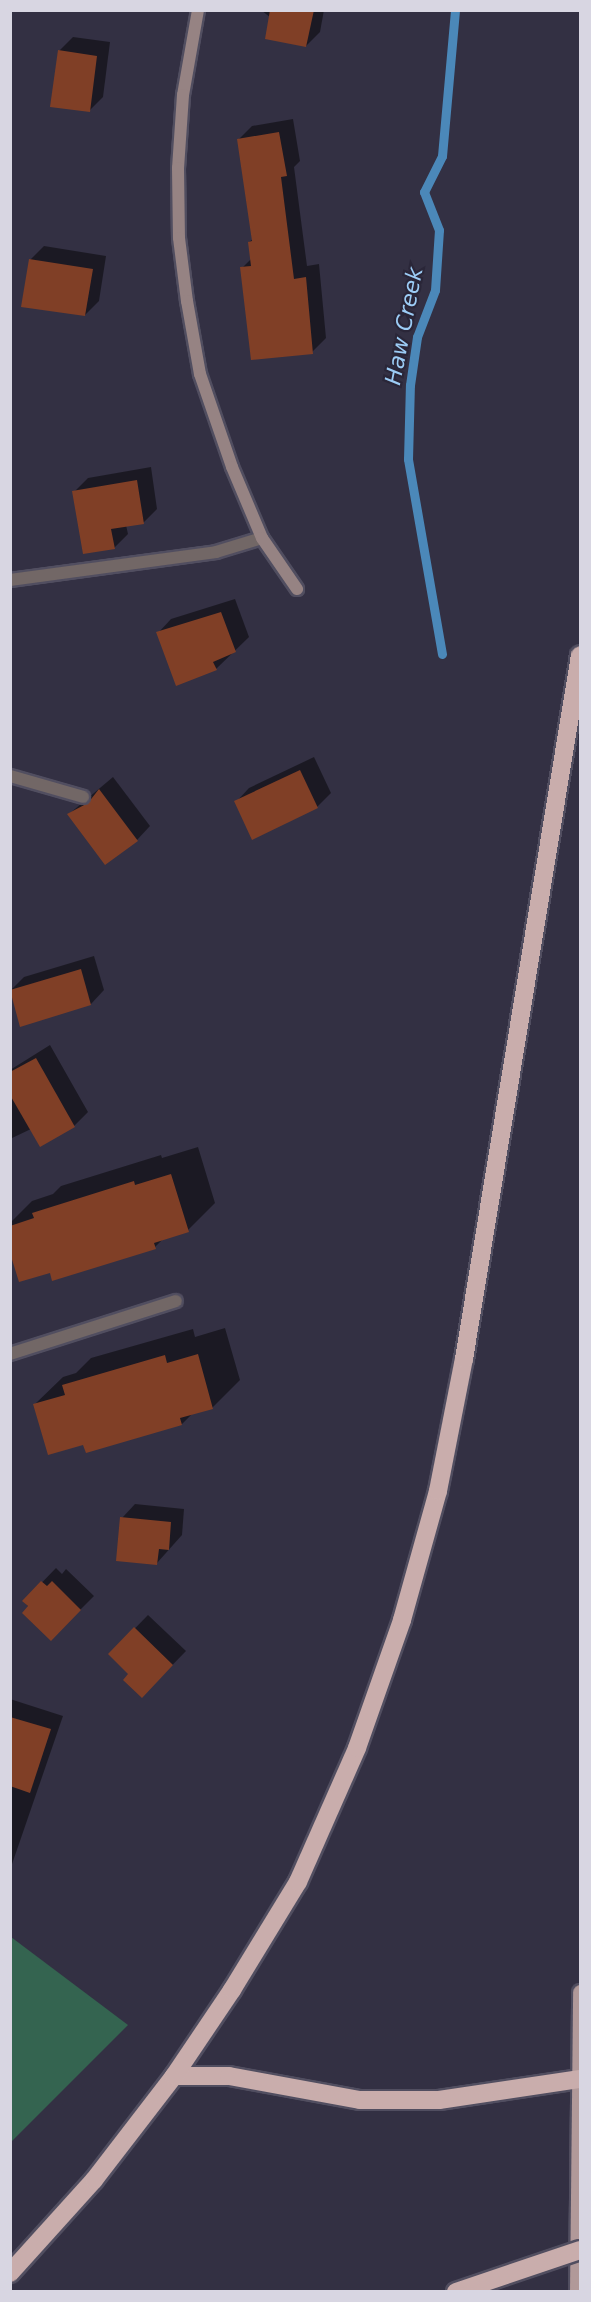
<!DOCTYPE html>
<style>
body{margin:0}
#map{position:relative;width:591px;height:2302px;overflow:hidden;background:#333043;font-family:"DejaVu Sans",sans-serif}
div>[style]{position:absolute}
.green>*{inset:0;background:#346450}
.shadow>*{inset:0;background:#0007}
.stream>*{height:9px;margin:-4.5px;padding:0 4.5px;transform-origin:4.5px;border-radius:4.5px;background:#4b88b9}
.building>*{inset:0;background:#803f26}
.roads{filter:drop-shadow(2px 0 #514e60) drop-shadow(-2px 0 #514e60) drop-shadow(0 2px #514e60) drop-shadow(0 -2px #514e60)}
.lane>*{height:12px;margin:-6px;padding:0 6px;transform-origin:6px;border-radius:6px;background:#726766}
.secondary>*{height:12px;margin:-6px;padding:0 6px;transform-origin:6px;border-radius:6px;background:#968383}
.primary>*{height:15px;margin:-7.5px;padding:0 7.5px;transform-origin:7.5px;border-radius:7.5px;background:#b19999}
.highway>*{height:18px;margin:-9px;padding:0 9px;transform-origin:9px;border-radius:9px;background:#c9adac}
.bridges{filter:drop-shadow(2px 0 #514e60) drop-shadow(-2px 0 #514e60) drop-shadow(0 2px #514e60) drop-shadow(0 -2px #514e60)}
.highway-bridge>*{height:18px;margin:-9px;padding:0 9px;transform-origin:9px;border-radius:9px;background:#c9adac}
span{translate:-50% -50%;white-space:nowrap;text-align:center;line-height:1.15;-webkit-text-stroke:4.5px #2a2638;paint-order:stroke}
.water-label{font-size:22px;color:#9cccf5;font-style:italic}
.frame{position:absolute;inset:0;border:12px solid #d8d6e2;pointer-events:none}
</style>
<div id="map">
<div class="green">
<div style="clip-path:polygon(11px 1937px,128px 2025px,11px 2142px,10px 2142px)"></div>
</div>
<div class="shadow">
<div style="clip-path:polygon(261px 10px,324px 10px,320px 32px,306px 46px)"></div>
<div style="clip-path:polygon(73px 37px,110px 42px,103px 97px,89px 111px,59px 51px)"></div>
<div style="clip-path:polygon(293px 119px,300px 161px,294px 167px,307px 266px,319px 264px,326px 338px,312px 352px,242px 268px,252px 258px,249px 242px,253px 239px,238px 140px,252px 126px)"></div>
<div style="clip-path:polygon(44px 246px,106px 256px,99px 301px,85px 315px,30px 260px)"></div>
<div style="clip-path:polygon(151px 467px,157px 509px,144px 522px,126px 525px,128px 534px,114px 548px,74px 492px,88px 478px)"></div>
<div style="clip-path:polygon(235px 599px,249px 637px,216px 669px,158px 633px,171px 619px)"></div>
<div style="clip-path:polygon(314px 757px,331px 793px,317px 807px,253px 838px,236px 802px,249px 788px)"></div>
<div style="clip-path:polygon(113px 777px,150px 826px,137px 840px,69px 814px)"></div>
<div style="clip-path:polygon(94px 956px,104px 990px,91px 1004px,10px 991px,24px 977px)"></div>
<div style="clip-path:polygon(50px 1045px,88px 1112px,74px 1126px,31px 1129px,10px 1139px,10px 1070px)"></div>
<div style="clip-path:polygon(198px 1147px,215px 1203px,188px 1230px,164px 1238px,155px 1247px,51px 1271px,10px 1248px,10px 1223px,32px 1201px,53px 1194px,61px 1186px,161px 1155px,162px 1158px)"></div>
<div style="clip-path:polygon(225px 1328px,240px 1380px,212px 1408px,192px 1414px,182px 1424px,87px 1451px,84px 1443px,35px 1404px,63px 1377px,76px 1373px,91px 1358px,193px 1329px,195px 1337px)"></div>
<div style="clip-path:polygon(135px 1504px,184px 1509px,182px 1535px,157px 1563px,122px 1518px)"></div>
<div style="clip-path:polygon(56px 1568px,62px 1574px,66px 1569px,94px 1596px,51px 1639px,24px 1601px)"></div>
<div style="clip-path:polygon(148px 1615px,186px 1651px,156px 1682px,130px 1674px,110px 1654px)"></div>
<div style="clip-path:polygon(10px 1699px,63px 1716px,10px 1870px)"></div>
</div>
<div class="stream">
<div style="left:442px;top:654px;width:198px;rotate:-99.9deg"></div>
<div style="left:408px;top:459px;width:74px;rotate:-88.5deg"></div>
<div style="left:410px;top:385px;width:49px;rotate:-81.7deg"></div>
<div style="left:417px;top:337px;width:50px;rotate:-69deg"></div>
<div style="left:435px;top:290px;width:60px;rotate:-86.2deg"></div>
<div style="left:439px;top:230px;width:41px;rotate:-111.5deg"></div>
<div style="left:424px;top:192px;width:40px;rotate:-63.4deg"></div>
<div style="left:442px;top:156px;width:147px;rotate:-84.9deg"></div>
</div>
<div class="building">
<div style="clip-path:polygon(270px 10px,314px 10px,306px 47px,265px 39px)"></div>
<div style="clip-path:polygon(58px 50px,97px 56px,90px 112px,50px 107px)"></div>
<div style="clip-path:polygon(279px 132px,287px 176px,281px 177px,294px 279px,306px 277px,313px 354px,251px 360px,240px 267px,251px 266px,248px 242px,252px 241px,237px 139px)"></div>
<div style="clip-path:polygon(29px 259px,93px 269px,85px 316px,21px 307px)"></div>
<div style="clip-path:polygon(137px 480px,144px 524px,111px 529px,115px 549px,83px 554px,72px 491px)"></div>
<div style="clip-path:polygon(221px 612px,236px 652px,213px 662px,217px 670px,176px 686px,156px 632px)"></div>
<div style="clip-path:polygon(300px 770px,318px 808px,252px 840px,234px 801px)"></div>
<div style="clip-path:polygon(99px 789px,138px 841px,105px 865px,67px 814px,88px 803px)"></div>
<div style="clip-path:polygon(81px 969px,91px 1005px,20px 1027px,10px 990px)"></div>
<div style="clip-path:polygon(36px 1058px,75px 1127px,40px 1147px,10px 1095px,10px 1072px)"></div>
<div style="clip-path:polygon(171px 1174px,189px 1232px,154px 1243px,156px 1249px,52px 1281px,50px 1273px,19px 1282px,10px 1253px,10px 1226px,34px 1218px,32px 1213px,134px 1181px,135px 1185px)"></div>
<div style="clip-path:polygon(198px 1354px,213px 1409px,180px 1418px,182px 1425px,86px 1453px,83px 1445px,48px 1455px,33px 1404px,65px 1395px,62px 1385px,165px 1355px,167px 1363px)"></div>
<div style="clip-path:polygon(120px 1517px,171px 1522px,169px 1550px,159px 1549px,157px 1565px,116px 1561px)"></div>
<div style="clip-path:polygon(41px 1581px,47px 1586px,52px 1581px,81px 1610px,51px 1641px,22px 1613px,28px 1606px,22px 1601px)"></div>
<div style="clip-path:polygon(134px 1627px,173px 1665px,142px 1698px,123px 1680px,128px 1674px,108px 1654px)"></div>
<div style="clip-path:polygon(10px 1717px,51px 1729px,30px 1793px,10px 1786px)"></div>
</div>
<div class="roads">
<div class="lane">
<div style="left:10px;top:580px;width:208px;rotate:-7.7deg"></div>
<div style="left:216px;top:552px;width:48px;rotate:-16.9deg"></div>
<div style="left:10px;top:776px;width:76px;rotate:16deg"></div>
<div style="left:10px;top:1354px;width:174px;rotate:-17.7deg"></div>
</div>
<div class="secondary">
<div style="left:198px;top:10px;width:86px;rotate:100deg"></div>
<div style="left:183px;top:95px;width:73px;rotate:93.9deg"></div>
<div style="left:178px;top:168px;width:70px;rotate:89.2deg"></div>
<div style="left:179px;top:238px;width:64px;rotate:82.8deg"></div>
<div style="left:187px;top:301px;width:74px;rotate:79.9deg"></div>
<div style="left:200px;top:374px;width:98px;rotate:71deg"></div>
<div style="left:232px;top:467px;width:77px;rotate:67.1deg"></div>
<div style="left:262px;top:538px;width:62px;rotate:55.5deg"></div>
</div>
<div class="primary">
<div style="left:577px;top:2292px;width:300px;rotate:-89.4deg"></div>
</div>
<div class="highway">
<div style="left:174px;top:2076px;width:55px"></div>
<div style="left:229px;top:2076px;width:133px;rotate:10.4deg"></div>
<div style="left:360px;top:2100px;width:79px"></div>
<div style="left:439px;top:2100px;width:143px;rotate:-8.5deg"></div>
<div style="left:10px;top:2273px;width:125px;rotate:-47.9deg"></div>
<div style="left:94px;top:2180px;width:131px;rotate:-52.4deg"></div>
<div style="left:174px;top:2076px;width:104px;rotate:-56deg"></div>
<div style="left:232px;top:1990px;width:127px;rotate:-58.6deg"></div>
<div style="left:298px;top:1882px;width:146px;rotate:-66.2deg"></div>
<div style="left:357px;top:1748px;width:136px;rotate:-70.6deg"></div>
<div style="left:402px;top:1620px;width:134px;rotate:-74.4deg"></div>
<div style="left:438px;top:1491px;width:135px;rotate:-78.9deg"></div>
<div style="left:464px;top:1359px;width:713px;rotate:-80.64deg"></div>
</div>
</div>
<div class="bridges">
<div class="highway-bridge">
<div style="left:456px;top:2292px;width:131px;rotate:-18.7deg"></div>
</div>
</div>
<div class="water-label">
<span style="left:404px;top:326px;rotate:-79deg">Haw Creek</span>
</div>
<div class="frame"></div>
</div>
